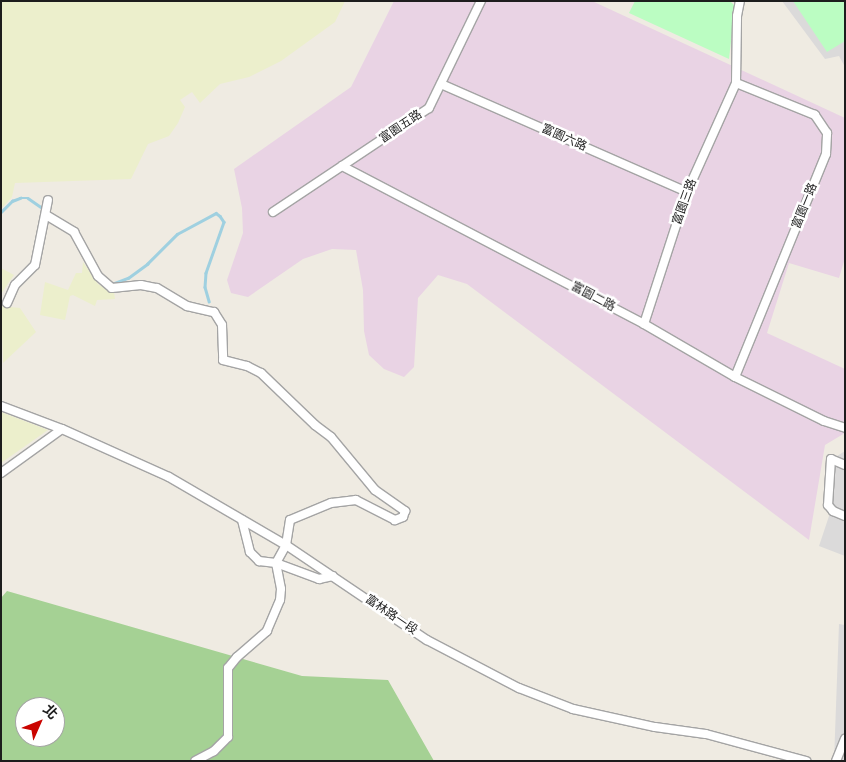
<!DOCTYPE html>
<meta charset="utf-8">
<style>
body{margin:0}
#map{position:relative;width:846px;height:762px;overflow:hidden;background:#efebe2;font-family:Figtree,"Noto Sans TC",sans-serif}
div>[style]{position:absolute}
.residential>*{inset:0;background:#dbdada}
.industrial>*{inset:0;background:#e9d3e4}
.farmland>*{inset:0;background:#ecefcc}
.forest>*{inset:0;background:#a5d194}
.park>*{inset:0;background:#bbfdc2}
.stream>*{height:2.5px;margin:-1.25px;padding:0 1.25px;transform-origin:1.25px;border-radius:1.25px;background:#9fd0e0}
.roads{filter:drop-shadow(1px 0 #a4a4a4) drop-shadow(-1px 0 #a4a4a4) drop-shadow(0 1px #a4a4a4) drop-shadow(0 -1px #a4a4a4)}
.street>*{height:8px;margin:-4px;padding:0 4px;transform-origin:4px;border-radius:4px;background:#fff}
span{translate:-50% -50%;white-space:nowrap;text-align:center;line-height:1.15;-webkit-text-stroke:5px #fff;paint-order:stroke}
.street-label{font-size:12px;color:#1d1d1d}
.frame{position:absolute;inset:0;border:2px solid #1d1d1d;pointer-events:none}
.north{position:absolute;left:15px;top:697px;width:50px;height:50px;box-sizing:border-box;background:#fff;border:1px solid #a5a5a5;border-radius:50%;rotate:46deg;font-size:14px;font-weight:700;line-height:20px;text-align:center;color:#1d1d1d}
.north::after{content:'';display:block;margin:auto;width:18px;height:22px;background:#ca0400;clip-path:polygon(50% 0,100% 100%,50% 72%,0 100%)}
</style>
<div id="map">
<div class="residential">
<div style="clip-path:polygon(782px 1px,845px 1px,845px 67px,839px 56px,825px 59px)"></div>
<div style="clip-path:polygon(845px 451px,845px 556px,819px 546px,831px 510px,834px 458px)"></div>
<div style="clip-path:polygon(839px 624px,845px 625px,845px 761px,834px 761px)"></div>
</div>
<div class="industrial">
<div style="clip-path:polygon(394px 1px,592px 1px,845px 118px,845px 258px,839px 278px,789px 263px,767px 333px,845px 369px,845px 433px,825px 445px,809px 540px,467px 284px,438px 275px,418px 298px,414px 367px,404px 377px,384px 369px,369px 355px,364px 331px,363px 290px,356px 250px,332px 249px,303px 259px,248px 297px,231px 293px,227px 280px,243px 233px,242px 208px,234px 169px,351px 87px)"></div>
</div>
<div class="farmland">
<div style="clip-path:polygon(1px 1px,345px 1px,335px 22px,281px 61px,249px 77px,220px 84px,200px 103px,192px 92px,180px 100px,185px 107px,178px 123px,169px 136px,148px 144px,131px 179px,15px 183px,12px 197px,1px 209px)"></div>
<div style="clip-path:polygon(83px 262px,98px 284px,106px 289px,114px 292px,115px 299px,97px 300px,95px 306px,73px 295px,70px 296px,65px 320px,40px 315px,45px 282px,68px 290px,76px 273px,82px 273px)"></div>
<div style="clip-path:polygon(1px 268px,14px 275px,1px 294px)"></div>
<div style="clip-path:polygon(1px 306px,20px 308px,36px 332px,3px 363px)"></div>
<div style="clip-path:polygon(1px 412px,48px 430px,1px 463px)"></div>
</div>
<div class="forest">
<div style="clip-path:polygon(evenodd,7px 591px,302px 676px,388px 680px,434px 761px,1px 761px,1px 598px,7px 591px,25px 707px,55px 707px,55px 737px,25px 737px,25px 707px)"></div>
</div>
<div class="park">
<div style="clip-path:polygon(635px 1px,730px 1px,735px 6px,729px 59px,629px 13px)"></div>
<div style="clip-path:polygon(793px 1px,845px 1px,845px 41px,827px 52px)"></div>
</div>
<div class="stream">
<div style="left:1px;top:212px;width:16px;rotate:-45deg"></div>
<div style="left:12px;top:201px;width:9px;rotate:-21deg"></div>
<div style="left:20px;top:198px;width:8px"></div>
<div style="left:28px;top:198px;width:21px;rotate:35deg"></div>
<div style="left:112px;top:284px;width:17px;rotate:-21deg"></div>
<div style="left:128px;top:278px;width:24px;rotate:-36deg"></div>
<div style="left:147px;top:264px;width:42px;rotate:-45deg"></div>
<div style="left:177px;top:234px;width:44px;rotate:-28.3deg"></div>
<div style="left:216px;top:213px;width:5px;rotate:37deg"></div>
<div style="left:220px;top:216px;width:7px;rotate:56deg"></div>
<div style="left:224px;top:222px;width:54px;rotate:109.4deg"></div>
<div style="left:206px;top:273px;width:14px;rotate:94deg"></div>
<div style="left:205px;top:287px;width:15px;rotate:74deg"></div>
</div>
<div class="roads">
<div class="street">
<div style="left:441px;top:84px;width:269px;rotate:23.7deg"></div>
<div style="left:342px;top:166px;width:341px;rotate:27.6deg"></div>
<div style="left:644px;top:324px;width:105px;rotate:30.2deg"></div>
<div style="left:735px;top:377px;width:99px;rotate:26.3deg"></div>
<div style="left:824px;top:421px;width:22px;rotate:18deg"></div>
<div style="left:273px;top:212px;width:187px;rotate:-33.7deg"></div>
<div style="left:429px;top:108px;width:119px;rotate:-64.1deg"></div>
<div style="left:46px;top:215px;width:33px;rotate:31deg"></div>
<div style="left:74px;top:232px;width:50px;rotate:61.4deg"></div>
<div style="left:98px;top:276px;width:18px;rotate:41deg"></div>
<div style="left:112px;top:288px;width:29px;rotate:-6deg"></div>
<div style="left:141px;top:285px;width:16px;rotate:11deg"></div>
<div style="left:157px;top:288px;width:35px;rotate:31deg"></div>
<div style="left:187px;top:306px;width:28px;rotate:13deg"></div>
<div style="left:214px;top:312px;width:15px;rotate:58deg"></div>
<div style="left:222px;top:325px;width:35px;rotate:88deg"></div>
<div style="left:223px;top:360px;width:25px;rotate:14deg"></div>
<div style="left:247px;top:366px;width:16px;rotate:27deg"></div>
<div style="left:261px;top:373px;width:75px;rotate:43.9deg"></div>
<div style="left:315px;top:425px;width:20px;rotate:37deg"></div>
<div style="left:331px;top:437px;width:69px;rotate:50.3deg"></div>
<div style="left:375px;top:490px;width:37px;rotate:35deg"></div>
<div style="left:405px;top:511px;width:6px;rotate:108deg"></div>
<div style="left:403px;top:517px;width:9px;rotate:159deg"></div>
<div style="left:395px;top:520px;width:44px;rotate:-152.9deg"></div>
<div style="left:356px;top:500px;width:25px;rotate:173deg"></div>
<div style="left:331px;top:503px;width:44px;rotate:157.5deg"></div>
<div style="left:290px;top:520px;width:25px;rotate:99deg"></div>
<div style="left:286px;top:545px;width:21px;rotate:119deg"></div>
<div style="left:276px;top:563px;width:26px;rotate:79deg"></div>
<div style="left:281px;top:589px;width:11px;rotate:95deg"></div>
<div style="left:280px;top:600px;width:34px;rotate:113deg"></div>
<div style="left:267px;top:631px;width:40px;rotate:139deg"></div>
<div style="left:237px;top:657px;width:14px;rotate:129deg"></div>
<div style="left:228px;top:668px;width:69px;rotate:90deg"></div>
<div style="left:228px;top:737px;width:20px;rotate:135deg"></div>
<div style="left:214px;top:751px;width:21px;rotate:152deg"></div>
<div style="left:7px;top:303px;width:20px;rotate:-66deg"></div>
<div style="left:15px;top:285px;width:28px;rotate:-45deg"></div>
<div style="left:35px;top:265px;width:66px;rotate:-78.7deg"></div>
<div style="left:644px;top:324px;width:139px;rotate:-72deg"></div>
<div style="left:687px;top:192px;width:120px;rotate:-65.8deg"></div>
<div style="left:736px;top:83px;width:67px;rotate:-89.1deg"></div>
<div style="left:737px;top:16px;width:15px;rotate:-79deg"></div>
<div style="left:735px;top:377px;width:241px;rotate:-67.8deg"></div>
<div style="left:826px;top:154px;width:21px;rotate:-87deg"></div>
<div style="left:827px;top:133px;width:22px;rotate:-124deg"></div>
<div style="left:815px;top:115px;width:85px;rotate:-157.9deg"></div>
<div style="left:1px;top:406px;width:65px;rotate:20.7deg"></div>
<div style="left:62px;top:429px;width:117px;rotate:24.2deg"></div>
<div style="left:169px;top:477px;width:135px;rotate:30.2deg"></div>
<div style="left:286px;top:545px;width:170px;rotate:34deg"></div>
<div style="left:427px;top:640px;width:104px;rotate:27.6deg"></div>
<div style="left:519px;top:688px;width:58px;rotate:21.3deg"></div>
<div style="left:573px;top:709px;width:84px;rotate:12.4deg"></div>
<div style="left:655px;top:727px;width:51px;rotate:7.8deg"></div>
<div style="left:706px;top:734px;width:104px;rotate:15.1deg"></div>
<div style="left:845px;top:465px;width:15px;rotate:-157deg"></div>
<div style="left:831px;top:459px;width:46px;rotate:93.7deg"></div>
<div style="left:828px;top:505px;width:8px;rotate:50deg"></div>
<div style="left:833px;top:511px;width:13px;rotate:23deg"></div>
<div style="left:1px;top:473px;width:75px;rotate:-35.8deg"></div>
<div style="left:242px;top:520px;width:33px;rotate:76deg"></div>
<div style="left:250px;top:552px;width:13px;rotate:45deg"></div>
<div style="left:259px;top:561px;width:17px;rotate:7deg"></div>
<div style="left:276px;top:563px;width:46px;rotate:20.4deg"></div>
<div style="left:319px;top:579px;width:14px;rotate:-12deg"></div>
<div style="left:836px;top:761px;width:24px;rotate:-68deg"></div>
</div>
</div>
<div class="street-label">
<span style="left:401px;top:127px;rotate:-34deg">富園五路</span>
<span style="left:564px;top:138px;rotate:24deg">富園六路</span>
<span style="left:685px;top:202px;rotate:-70deg">富園三路</span>
<span style="left:805px;top:206px;rotate:-68deg">富園一路</span>
<span style="left:593px;top:297px;rotate:28deg">富園二路</span>
<span style="left:391px;top:615px;rotate:34deg">富林路一段</span>
</div>
<div class="frame"></div>
<div class="north">北</div>
</div>
